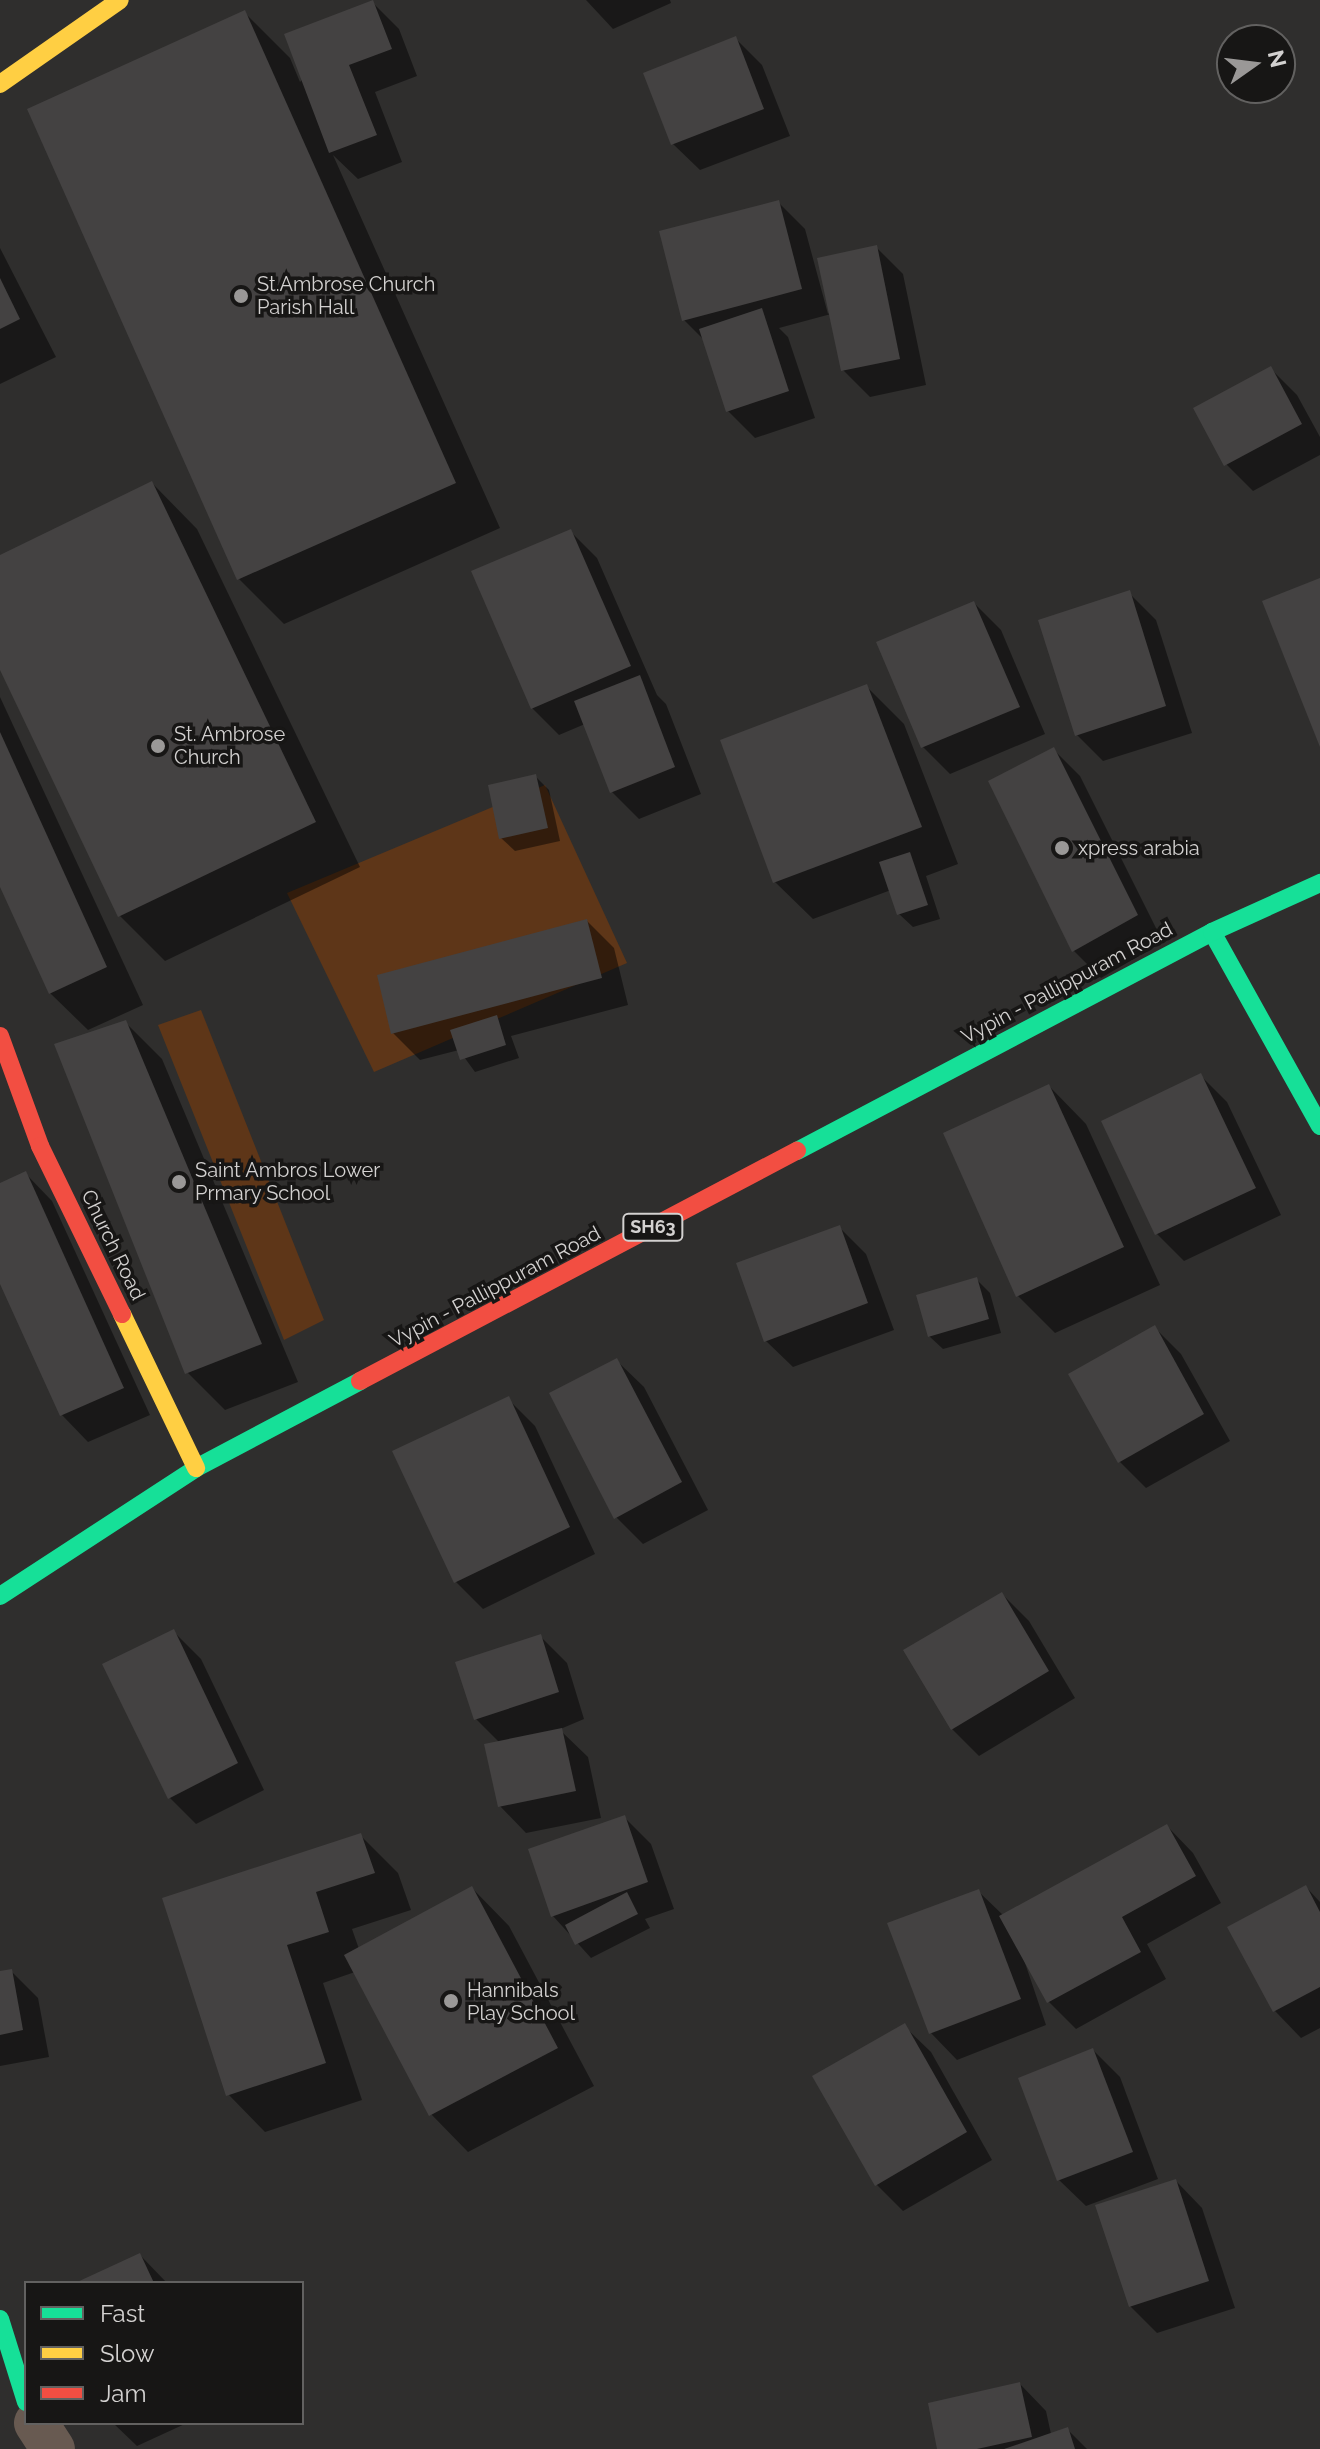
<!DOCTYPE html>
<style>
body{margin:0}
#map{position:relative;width:1320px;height:2449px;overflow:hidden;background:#2f2e2d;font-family:Raleway,sans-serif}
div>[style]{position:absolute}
.green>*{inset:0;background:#5e3618}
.shadow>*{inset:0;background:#0007}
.building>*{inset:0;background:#444242}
.street>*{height:44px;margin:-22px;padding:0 22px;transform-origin:22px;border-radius:22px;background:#685a51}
.fast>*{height:18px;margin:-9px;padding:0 9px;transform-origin:9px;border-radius:9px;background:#16e098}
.slow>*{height:18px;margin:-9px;padding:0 9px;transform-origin:9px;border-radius:9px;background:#ffcf43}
.jam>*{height:18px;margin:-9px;padding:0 9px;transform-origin:9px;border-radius:9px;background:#f24e42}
.dots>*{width:22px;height:22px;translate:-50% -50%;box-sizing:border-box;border:4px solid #171615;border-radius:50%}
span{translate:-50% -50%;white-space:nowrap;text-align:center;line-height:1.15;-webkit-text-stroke:7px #171615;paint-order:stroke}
.shield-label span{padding:2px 6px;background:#171615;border:2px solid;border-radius:6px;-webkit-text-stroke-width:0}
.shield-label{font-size:18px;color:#d3d1d0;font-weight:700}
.poi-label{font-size:20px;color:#d3d1d0}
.left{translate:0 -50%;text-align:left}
.street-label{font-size:20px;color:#d3d1d0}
.legend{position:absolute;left:24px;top:2281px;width:280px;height:144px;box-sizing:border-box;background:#171615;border:2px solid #626160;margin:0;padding:10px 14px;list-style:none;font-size:24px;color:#d3d1d0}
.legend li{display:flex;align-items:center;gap:16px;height:40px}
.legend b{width:40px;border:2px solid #626160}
.north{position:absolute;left:1216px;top:24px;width:80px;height:80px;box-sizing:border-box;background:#171615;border:2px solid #626160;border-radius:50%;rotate:76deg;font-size:22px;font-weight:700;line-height:32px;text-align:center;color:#d3d1d0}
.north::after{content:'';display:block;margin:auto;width:28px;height:36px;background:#9a9897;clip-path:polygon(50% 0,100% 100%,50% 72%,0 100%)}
</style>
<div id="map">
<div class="green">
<div style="clip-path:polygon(545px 785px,627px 963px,374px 1072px,287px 893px)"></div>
<div style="clip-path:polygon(201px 1010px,324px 1320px,284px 1340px,158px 1025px)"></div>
</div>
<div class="shadow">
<div style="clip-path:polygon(586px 0,670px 0,671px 3px,613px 29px)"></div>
<div style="clip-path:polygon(372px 2px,399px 29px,417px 76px,375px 92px,402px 162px,358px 179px,333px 155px,500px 528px,284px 624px,239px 579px,245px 13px,290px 58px,300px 82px)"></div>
<div style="clip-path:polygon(736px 39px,762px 65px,790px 136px,700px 170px,673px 144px)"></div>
<div style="clip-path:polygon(778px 202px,805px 229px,828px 314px,876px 247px,903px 274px,926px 385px,870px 397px,843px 370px,831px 314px,779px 328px,788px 337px,815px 418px,755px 438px,728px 411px,705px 341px,684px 320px)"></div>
<div style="clip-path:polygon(0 248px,56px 357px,0 384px)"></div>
<div style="clip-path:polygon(1271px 369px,1297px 395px,1320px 437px,1320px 455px,1253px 491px,1226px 464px)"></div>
<div style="clip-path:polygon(152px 483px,197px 529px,360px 867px,165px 961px,120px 916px,0 666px,0 557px)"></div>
<div style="clip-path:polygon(570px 531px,597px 558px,657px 695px,666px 704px,701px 794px,639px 819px,612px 792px,585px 724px,559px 735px,532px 708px)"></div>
<div style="clip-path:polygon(1129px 593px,1156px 620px,1192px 733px,1103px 761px,1077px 735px)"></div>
<div style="clip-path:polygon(974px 603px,1001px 630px,1045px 734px,950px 774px,923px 747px)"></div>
<div style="clip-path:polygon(866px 686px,904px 724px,958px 864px,926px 876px,940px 919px,913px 927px,899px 914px,891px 890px,813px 919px,775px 882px)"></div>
<div style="clip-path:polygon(0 697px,143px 1005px,88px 1030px,50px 993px,0 882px)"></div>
<div style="clip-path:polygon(1053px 749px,1080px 776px,1163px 942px,1101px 978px,1074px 951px,990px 782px)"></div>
<div style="clip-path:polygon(536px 777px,549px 790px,560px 841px,515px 851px,501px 838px)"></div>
<div style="clip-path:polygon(587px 921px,614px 948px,628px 1005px,511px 1036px,519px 1058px,475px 1072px,459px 1050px,420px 1060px,393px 1033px)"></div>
<div style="clip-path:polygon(125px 1022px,162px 1059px,298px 1382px,225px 1410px,187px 1372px)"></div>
<div style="clip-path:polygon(1201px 1076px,1227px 1102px,1281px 1215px,1184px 1261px,1157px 1234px)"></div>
<div style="clip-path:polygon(1049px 1086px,1086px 1124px,1160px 1285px,1055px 1333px,1018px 1296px)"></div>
<div style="clip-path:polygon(26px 1174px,52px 1201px,150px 1415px,88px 1442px,62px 1415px,0 1279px,0 1185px)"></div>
<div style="clip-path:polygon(839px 1227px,866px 1254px,894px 1330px,793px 1367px,766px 1341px)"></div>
<div style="clip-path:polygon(977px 1280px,990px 1293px,1001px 1333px,943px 1349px,929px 1336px)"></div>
<div style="clip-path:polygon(1155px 1328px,1181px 1354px,1230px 1441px,1146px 1488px,1119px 1461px)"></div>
<div style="clip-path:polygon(617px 1361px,644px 1387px,708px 1510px,643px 1544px,616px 1517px)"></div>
<div style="clip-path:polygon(508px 1399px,535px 1426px,595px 1554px,483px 1609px,456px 1582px)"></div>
<div style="clip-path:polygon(1002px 1594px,1029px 1621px,1075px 1698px,979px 1756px,952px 1729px)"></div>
<div style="clip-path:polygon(174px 1632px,201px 1659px,264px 1790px,196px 1824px,169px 1797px)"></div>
<div style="clip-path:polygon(540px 1636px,567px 1663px,584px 1719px,551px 1733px,561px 1731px,588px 1757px,601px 1818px,526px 1833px,500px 1806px,500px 1743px,476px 1719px)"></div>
<div style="clip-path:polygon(624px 1817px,651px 1844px,674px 1909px,645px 1919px,650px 1928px,591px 1958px,553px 1916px)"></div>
<div style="clip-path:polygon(1167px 1826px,1193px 1853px,1221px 1903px,1147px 1944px,1166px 1979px,1076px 2029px,1049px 2002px,1021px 1951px,1046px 2025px,957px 2060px,931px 2033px,978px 1891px,1004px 1916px)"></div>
<div style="clip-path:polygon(361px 1836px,398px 1873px,411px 1910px,352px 1929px,359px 1949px,472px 1888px,509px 1926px,594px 2086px,468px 2152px,431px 2114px,355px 1972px,323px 1983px,362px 2100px,265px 2132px,228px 2094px,164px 1899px)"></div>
<div style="clip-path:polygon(1306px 1887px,1320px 1902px,1320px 2028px,1301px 2038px,1275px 2011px)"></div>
<div style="clip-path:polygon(11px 1971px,38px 1998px,49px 2057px,0 2066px,0 1973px)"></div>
<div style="clip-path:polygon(904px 2026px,931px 2052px,992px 2160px,903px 2211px,876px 2184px)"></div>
<div style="clip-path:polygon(1093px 2050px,1120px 2077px,1158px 2179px,1086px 2206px,1059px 2180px)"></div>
<div style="clip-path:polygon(1176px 2181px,1202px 2208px,1235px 2308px,1157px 2333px,1130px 2306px)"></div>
<div style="clip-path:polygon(140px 2255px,167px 2283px,80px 2283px)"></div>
<div style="clip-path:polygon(1020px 2384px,1046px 2411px,1051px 2434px,1067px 2429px,1087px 2449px,939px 2449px)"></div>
<div style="clip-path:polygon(113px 2423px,187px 2423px,137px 2446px)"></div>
</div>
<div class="building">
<div style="clip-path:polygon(373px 0,392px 49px,349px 65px,377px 135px,329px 153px,284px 34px)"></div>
<div style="clip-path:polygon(245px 10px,456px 483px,237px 580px,27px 109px)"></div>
<div style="clip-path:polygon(736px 36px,764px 109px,671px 145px,643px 73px)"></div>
<div style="clip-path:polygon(779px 200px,802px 289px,682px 321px,659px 231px)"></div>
<div style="clip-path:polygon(877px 245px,900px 359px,841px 371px,817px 258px)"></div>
<div style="clip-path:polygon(0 278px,20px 319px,0 329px)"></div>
<div style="clip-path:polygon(762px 308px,789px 391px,726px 412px,699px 329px)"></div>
<div style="clip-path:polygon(1271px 366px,1302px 424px,1224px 466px,1193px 408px)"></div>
<div style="clip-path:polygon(152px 481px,316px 822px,118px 917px,0 670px,0 555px)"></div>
<div style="clip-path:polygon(571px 529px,631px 666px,531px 709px,471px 571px)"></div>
<div style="clip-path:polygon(1320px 578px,1320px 747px,1262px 601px)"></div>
<div style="clip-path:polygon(1130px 590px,1166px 706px,1075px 736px,1038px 620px)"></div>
<div style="clip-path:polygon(974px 601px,1020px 707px,921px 748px,876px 642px)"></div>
<div style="clip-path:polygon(640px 675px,675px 767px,610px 793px,574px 701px)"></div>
<div style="clip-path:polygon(867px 684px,922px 827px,773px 883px,720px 740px)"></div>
<div style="clip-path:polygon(0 732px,107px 967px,49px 994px,0 887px)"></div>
<div style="clip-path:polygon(1054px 747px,1138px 915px,1072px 952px,988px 781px)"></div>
<div style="clip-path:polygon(536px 774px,548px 828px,499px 839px,488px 785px)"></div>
<div style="clip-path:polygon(910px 852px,928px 905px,897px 915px,879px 862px)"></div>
<div style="clip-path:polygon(587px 919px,602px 978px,391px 1034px,377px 975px)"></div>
<div style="clip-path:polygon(497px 1015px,506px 1045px,460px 1060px,450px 1030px)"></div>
<div style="clip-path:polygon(126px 1020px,262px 1344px,185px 1374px,54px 1044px)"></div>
<div style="clip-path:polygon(1201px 1073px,1256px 1188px,1155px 1235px,1101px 1121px)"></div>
<div style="clip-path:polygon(1049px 1084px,1124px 1247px,1016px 1297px,943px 1133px)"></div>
<div style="clip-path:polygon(26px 1171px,124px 1388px,60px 1416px,0 1284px,0 1183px)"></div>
<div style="clip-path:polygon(840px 1225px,868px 1303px,764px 1342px,736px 1263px)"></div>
<div style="clip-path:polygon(977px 1277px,989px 1319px,928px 1337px,916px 1295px)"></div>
<div style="clip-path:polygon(1155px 1325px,1204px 1414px,1118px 1463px,1068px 1374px)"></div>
<div style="clip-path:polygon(617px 1358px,682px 1482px,614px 1519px,549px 1393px)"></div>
<div style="clip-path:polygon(509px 1396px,570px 1527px,454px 1583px,392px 1451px)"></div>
<div style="clip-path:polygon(1002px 1592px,1049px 1671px,951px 1730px,903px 1650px)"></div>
<div style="clip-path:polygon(174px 1629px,238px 1763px,168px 1799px,102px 1664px)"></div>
<div style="clip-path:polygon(541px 1634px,559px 1692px,474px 1720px,455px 1662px)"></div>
<div style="clip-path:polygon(562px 1728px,576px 1791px,498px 1807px,484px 1744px)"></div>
<div style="clip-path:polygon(625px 1815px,648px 1882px,551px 1917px,528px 1849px)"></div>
<div style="clip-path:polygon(1167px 1824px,1196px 1876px,1122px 1917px,1141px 1952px,1047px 2003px,999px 1916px)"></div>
<div style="clip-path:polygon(361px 1833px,375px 1873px,316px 1892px,329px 1932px,287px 1945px,326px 2063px,226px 2096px,162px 1898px)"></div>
<div style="clip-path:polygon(1306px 1885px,1320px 1912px,1320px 1987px,1273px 2012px,1227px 1927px)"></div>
<div style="clip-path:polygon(472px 1886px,558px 2048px,429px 2116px,344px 1955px)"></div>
<div style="clip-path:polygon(979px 1889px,1021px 1999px,929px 2034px,887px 1923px)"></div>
<div style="clip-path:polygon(627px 1892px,638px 1914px,575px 1945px,565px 1925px)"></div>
<div style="clip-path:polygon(12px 1969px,23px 2030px,0 2035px,0 1971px)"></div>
<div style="clip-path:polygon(905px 2023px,967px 2132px,875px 2186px,812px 2076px)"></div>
<div style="clip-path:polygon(1093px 2048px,1133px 2152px,1057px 2181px,1018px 2078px)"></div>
<div style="clip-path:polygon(1176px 2179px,1209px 2281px,1129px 2307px,1095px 2205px)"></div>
<div style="clip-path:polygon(140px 2253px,154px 2283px,75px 2283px)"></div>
<div style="clip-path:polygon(1020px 2382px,1032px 2437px,977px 2449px,937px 2449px,928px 2403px)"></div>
<div style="clip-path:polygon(1068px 2427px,1075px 2449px,1004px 2449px)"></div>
</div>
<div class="street">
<div style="left:36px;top:2423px;width:31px;rotate:57deg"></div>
</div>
<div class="fast">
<div style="left:1212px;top:932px;width:222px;rotate:60.9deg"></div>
<div style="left:797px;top:1151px;width:469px;rotate:-27.8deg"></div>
<div style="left:1212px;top:932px;width:119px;rotate:-24.4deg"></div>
<div style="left:0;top:1596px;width:234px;rotate:-33.1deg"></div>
<div style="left:196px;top:1468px;width:186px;rotate:-27.9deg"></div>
<div style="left:0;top:2319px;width:87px;rotate:72.6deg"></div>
</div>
<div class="slow">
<div style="left:0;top:84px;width:146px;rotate:-35deg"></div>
<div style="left:122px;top:1314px;width:171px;rotate:64.3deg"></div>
</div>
<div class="jam">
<div style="left:0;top:1036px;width:117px;rotate:70deg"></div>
<div style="left:40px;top:1146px;width:187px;rotate:64deg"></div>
<div style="left:360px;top:1381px;width:494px;rotate:-27.8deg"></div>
</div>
<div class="dots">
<div style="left:241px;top:296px;background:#9a9897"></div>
<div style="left:158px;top:746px;background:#9a9897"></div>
<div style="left:1062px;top:848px;background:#9a9897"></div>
<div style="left:179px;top:1182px;background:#9a9897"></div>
<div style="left:451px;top:2001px;background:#9a9897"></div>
</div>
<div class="shield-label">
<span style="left:653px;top:1227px">SH63</span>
</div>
<div class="poi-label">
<span class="left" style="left:257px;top:296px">St.Ambrose Church<br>Parish Hall</span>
<span class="left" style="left:174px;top:746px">St. Ambrose<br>Church</span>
<span class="left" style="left:1078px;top:848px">xpress arabia</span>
<span class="left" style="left:195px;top:1182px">Saint Ambros Lower<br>Prmary School</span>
<span class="left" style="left:467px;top:2002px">Hannibals<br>Play School</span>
</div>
<div class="street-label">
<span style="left:1067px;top:983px;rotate:-28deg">Vypin - Pallippuram Road</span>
<span style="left:113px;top:1245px;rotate:64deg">Church Road</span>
<span style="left:495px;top:1287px;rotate:-28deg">Vypin - Pallippuram Road</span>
</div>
<ul class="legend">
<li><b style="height:10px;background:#16e098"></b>Fast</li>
<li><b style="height:10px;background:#ffcf43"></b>Slow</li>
<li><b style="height:10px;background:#f24e42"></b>Jam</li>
</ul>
<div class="north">N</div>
</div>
